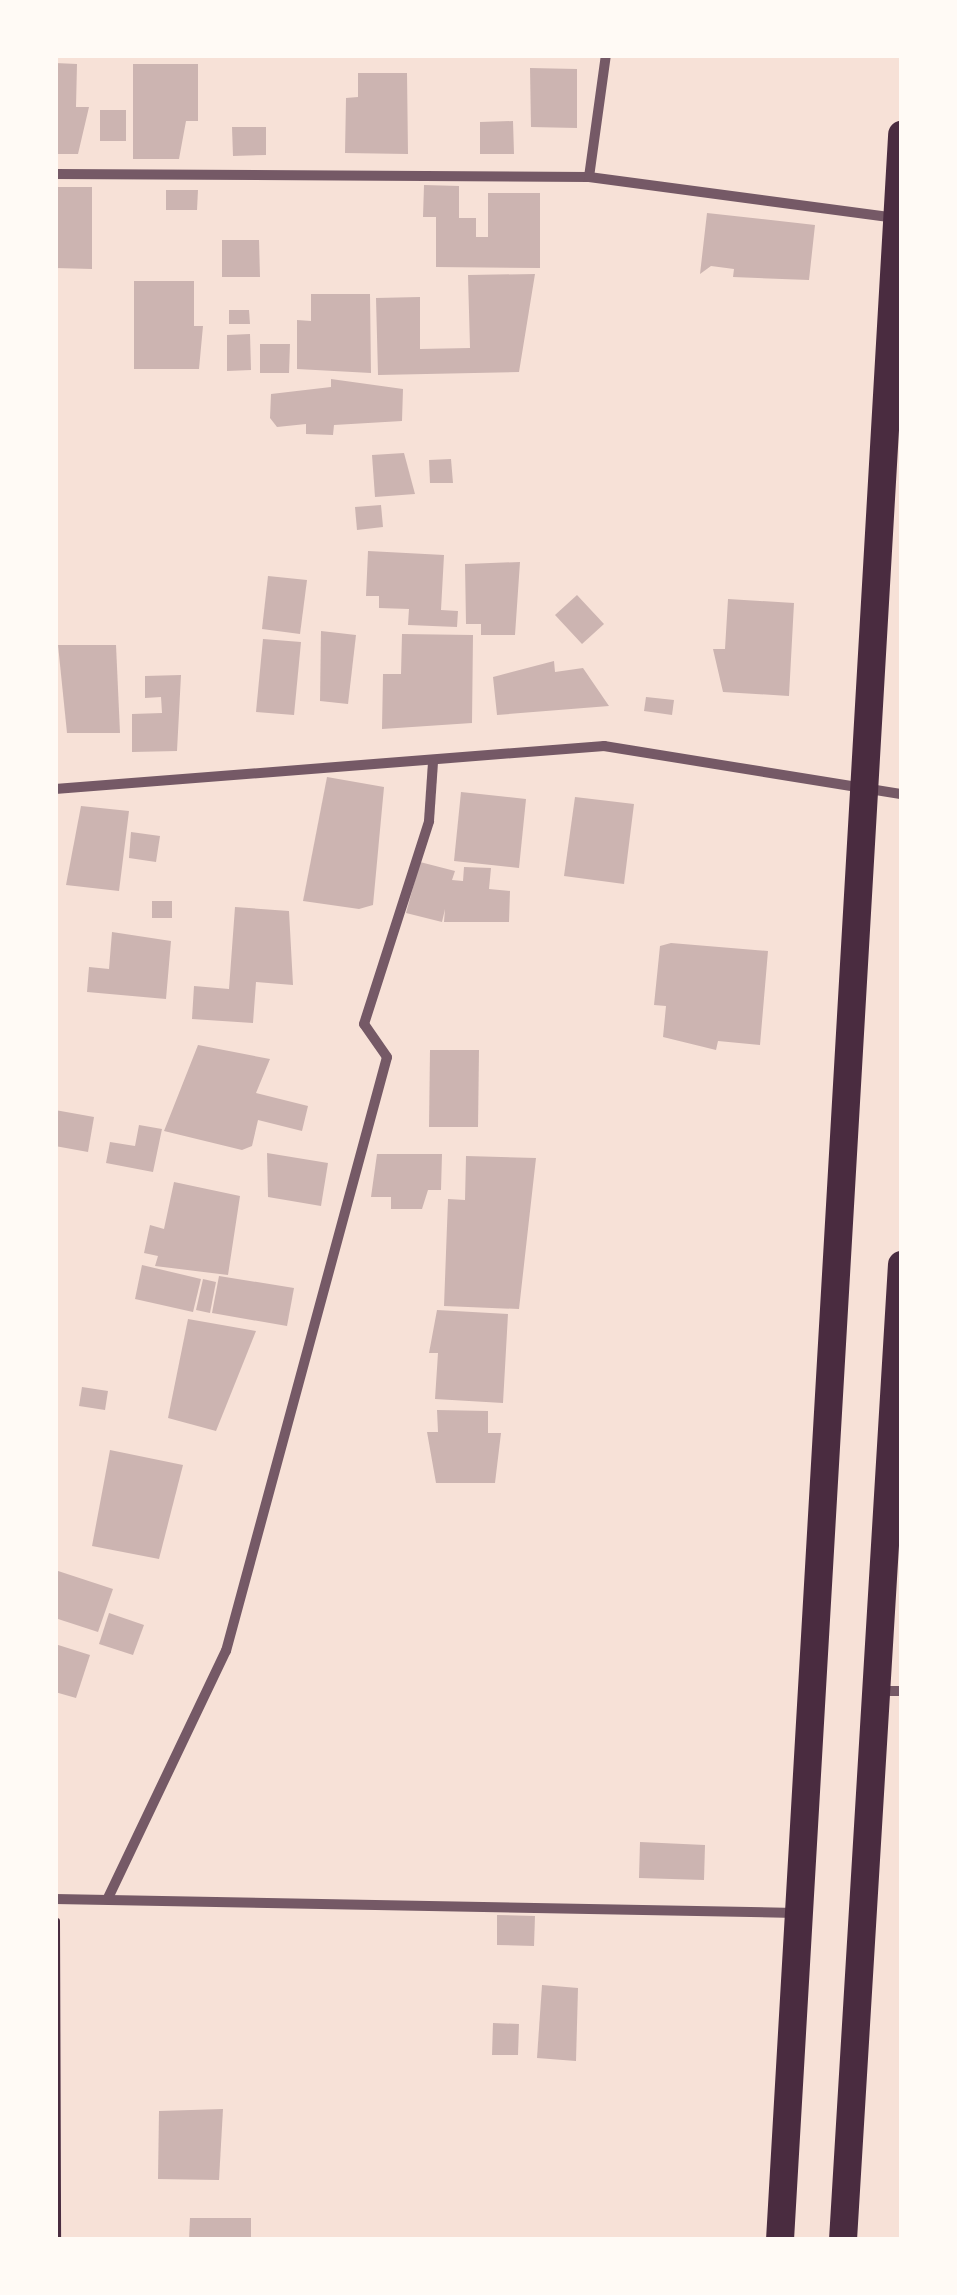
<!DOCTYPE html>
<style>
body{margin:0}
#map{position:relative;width:957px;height:2295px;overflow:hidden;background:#f7e1d7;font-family:Poppins,sans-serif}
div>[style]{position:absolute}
.building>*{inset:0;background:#ccb4b1}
.path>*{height:6px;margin:-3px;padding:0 3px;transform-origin:3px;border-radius:3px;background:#4a2c40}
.minor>*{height:10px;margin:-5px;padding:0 5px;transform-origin:5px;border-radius:5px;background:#755966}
.trunk>*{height:28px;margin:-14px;padding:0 14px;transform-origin:14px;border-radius:14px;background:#4a2c40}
span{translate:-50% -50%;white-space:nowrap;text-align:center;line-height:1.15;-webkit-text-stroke:10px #fffaf5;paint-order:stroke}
.frame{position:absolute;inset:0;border:58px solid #fffaf5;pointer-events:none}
</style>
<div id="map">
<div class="building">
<div style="clip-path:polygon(55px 63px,77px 64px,76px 107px,89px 107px,78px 154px,55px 154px)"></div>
<div style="clip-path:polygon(133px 64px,198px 64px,198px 121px,186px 121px,179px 159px,133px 159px)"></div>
<div style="clip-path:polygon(530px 68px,577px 69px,577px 128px,531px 127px)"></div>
<div style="clip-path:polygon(358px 73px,407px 73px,408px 154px,345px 153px,346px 98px,358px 97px)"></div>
<div style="clip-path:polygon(100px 110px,126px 110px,126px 141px,100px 141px)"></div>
<div style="clip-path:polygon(513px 121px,514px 154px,480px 154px,480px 122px)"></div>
<div style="clip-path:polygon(232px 127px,266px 127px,266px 155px,233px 156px)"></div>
<div style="clip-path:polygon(424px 185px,459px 186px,459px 218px,476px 218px,476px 237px,488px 237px,488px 193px,540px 193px,540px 268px,436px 267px,436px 217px,423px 217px)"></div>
<div style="clip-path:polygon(55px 187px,92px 187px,92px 269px,55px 268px)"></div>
<div style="clip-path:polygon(166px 190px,198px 190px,197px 210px,166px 210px)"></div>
<div style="clip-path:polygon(707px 213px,815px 225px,809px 280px,733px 277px,734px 269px,711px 266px,700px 274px)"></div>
<div style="clip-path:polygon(222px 240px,259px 240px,260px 277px,222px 277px)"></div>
<div style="clip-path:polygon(535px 274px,519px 372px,378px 375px,376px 298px,420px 297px,420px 349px,470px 348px,468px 275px)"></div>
<div style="clip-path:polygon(134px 281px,194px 281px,194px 326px,203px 326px,199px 369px,134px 369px)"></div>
<div style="clip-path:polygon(311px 294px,370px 294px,371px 373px,297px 369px,297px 320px,311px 321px)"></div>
<div style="clip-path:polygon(229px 310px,249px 310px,250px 324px,229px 324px)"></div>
<div style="clip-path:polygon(250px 334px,251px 370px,227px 371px,227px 335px)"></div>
<div style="clip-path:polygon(260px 344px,290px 344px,289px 373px,260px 373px)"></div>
<div style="clip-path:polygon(331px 379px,403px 389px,402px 421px,334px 425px,333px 435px,306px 434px,306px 424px,277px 427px,270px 418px,271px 394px,331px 387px)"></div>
<div style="clip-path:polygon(404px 453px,415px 494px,375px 497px,372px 455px)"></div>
<div style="clip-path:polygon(451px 459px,453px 483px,430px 483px,429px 460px)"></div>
<div style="clip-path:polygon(381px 505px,383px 527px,357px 530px,355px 507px)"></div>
<div style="clip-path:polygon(368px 551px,444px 555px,441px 610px,458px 611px,457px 627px,408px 625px,409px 609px,379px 608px,379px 596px,366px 596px)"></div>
<div style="clip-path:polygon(520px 562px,515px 635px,481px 635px,481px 624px,466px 624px,465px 564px)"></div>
<div style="clip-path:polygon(268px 576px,307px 580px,300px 634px,262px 629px)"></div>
<div style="clip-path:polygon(577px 595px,604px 624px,582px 644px,555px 615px)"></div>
<div style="clip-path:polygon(728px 599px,794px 603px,789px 696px,723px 692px,713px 649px,725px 649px)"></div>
<div style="clip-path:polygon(321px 631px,356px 635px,348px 704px,320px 701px)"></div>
<div style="clip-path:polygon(402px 634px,473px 635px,472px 723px,382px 729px,383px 674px,401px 674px)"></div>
<div style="clip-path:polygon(263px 639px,301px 642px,294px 715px,256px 712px)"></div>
<div style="clip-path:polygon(58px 645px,116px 645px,120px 733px,67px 733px)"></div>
<div style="clip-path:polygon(554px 661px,555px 672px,583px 668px,609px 706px,497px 715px,493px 677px)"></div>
<div style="clip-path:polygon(181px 675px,177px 751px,132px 752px,132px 714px,162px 713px,161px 697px,145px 698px,145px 676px)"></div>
<div style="clip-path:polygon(646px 697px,674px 700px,672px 715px,644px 711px)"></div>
<div style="clip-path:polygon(327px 777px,384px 787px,373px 905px,359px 909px,303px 901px)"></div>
<div style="clip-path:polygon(461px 792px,526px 799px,519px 868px,454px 861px)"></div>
<div style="clip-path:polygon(575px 797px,634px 804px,624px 884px,564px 876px)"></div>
<div style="clip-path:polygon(81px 806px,129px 811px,119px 891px,66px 885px)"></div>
<div style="clip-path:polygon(131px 832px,160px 836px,156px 862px,129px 858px)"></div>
<div style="clip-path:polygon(420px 862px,455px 871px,452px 880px,463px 881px,464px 867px,491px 868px,489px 889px,510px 891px,509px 922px,444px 922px,445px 909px,442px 922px,406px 913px)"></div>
<div style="clip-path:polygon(152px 901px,172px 901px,172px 918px,152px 918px)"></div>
<div style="clip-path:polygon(235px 907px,289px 911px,293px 985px,256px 982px,253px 1023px,192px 1019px,194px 986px,229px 989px)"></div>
<div style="clip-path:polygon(112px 932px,171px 941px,166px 999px,87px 992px,89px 967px,109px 969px)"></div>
<div style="clip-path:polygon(671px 943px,768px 951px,760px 1045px,718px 1041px,716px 1050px,663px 1037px,666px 1006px,654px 1005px,660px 946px)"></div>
<div style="clip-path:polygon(198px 1045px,270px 1059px,256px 1093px,308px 1106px,302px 1131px,258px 1120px,252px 1146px,242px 1150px,164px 1131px)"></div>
<div style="clip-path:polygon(430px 1050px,479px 1050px,478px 1127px,429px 1127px)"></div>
<div style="clip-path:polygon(55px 1110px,94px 1117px,88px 1152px,55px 1146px)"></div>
<div style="clip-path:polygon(139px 1125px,162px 1129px,153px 1172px,106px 1163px,110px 1142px,135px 1146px)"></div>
<div style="clip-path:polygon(267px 1153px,328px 1163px,321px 1206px,268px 1197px)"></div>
<div style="clip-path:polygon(377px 1154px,442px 1154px,441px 1190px,428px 1190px,422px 1209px,391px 1209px,391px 1197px,371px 1197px)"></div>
<div style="clip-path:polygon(466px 1156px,536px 1158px,519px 1309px,444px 1306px,448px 1199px,465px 1200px)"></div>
<div style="clip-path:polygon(174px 1182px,240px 1196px,228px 1275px,155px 1266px,158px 1256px,144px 1253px,150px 1225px,164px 1229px)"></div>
<div style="clip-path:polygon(142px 1265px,201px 1279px,193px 1312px,135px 1299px)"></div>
<div style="clip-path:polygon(219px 1276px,294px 1288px,287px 1326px,212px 1313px)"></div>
<div style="clip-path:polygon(203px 1279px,216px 1282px,210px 1313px,196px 1310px)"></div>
<div style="clip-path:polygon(437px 1310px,508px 1314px,503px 1403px,435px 1399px,438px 1353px,429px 1353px)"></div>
<div style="clip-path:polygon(188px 1319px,256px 1331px,216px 1431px,168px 1418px)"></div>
<div style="clip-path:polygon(82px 1387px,108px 1391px,105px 1410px,79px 1406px)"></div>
<div style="clip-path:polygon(437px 1410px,488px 1411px,488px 1433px,501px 1433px,495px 1483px,436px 1483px,427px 1432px,438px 1432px)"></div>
<div style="clip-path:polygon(110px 1450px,183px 1465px,159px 1559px,92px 1546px)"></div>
<div style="clip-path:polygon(55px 1570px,113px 1589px,98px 1632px,55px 1618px)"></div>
<div style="clip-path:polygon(109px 1613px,144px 1625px,133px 1655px,99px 1644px)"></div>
<div style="clip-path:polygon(55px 1644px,90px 1655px,76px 1698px,55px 1692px)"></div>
<div style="clip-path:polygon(640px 1842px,705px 1845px,704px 1880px,639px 1878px)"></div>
<div style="clip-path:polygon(497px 1915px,535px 1916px,534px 1946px,497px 1945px)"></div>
<div style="clip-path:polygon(542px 1985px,578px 1988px,576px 2061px,537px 2058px)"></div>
<div style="clip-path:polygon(493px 2023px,519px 2024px,518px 2055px,492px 2055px)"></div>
<div style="clip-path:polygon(223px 2109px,219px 2180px,158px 2179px,159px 2111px)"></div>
<div style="clip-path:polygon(190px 2218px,251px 2218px,251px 2240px,189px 2240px)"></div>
</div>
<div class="path">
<div style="left:57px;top:1921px;width:319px;rotate:89.8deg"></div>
</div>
<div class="minor">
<div style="left:55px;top:174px;width:534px;rotate:0.32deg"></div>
<div style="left:589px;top:177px;width:310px;rotate:7.6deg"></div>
<div style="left:589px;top:177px;width:123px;rotate:-82.1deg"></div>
<div style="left:55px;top:789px;width:551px;rotate:-4.48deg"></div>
<div style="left:604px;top:746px;width:302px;rotate:9.2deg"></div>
<div style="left:879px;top:1691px;width:23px"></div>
<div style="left:108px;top:1898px;width:274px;rotate:-64.5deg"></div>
<div style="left:226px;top:1651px;width:615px;rotate:-74.83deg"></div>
<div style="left:387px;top:1057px;width:40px;rotate:-124.9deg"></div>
<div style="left:364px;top:1024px;width:213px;rotate:-72.2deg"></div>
<div style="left:429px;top:821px;width:58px;rotate:-86.1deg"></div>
<div style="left:55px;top:1899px;width:741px;rotate:1.08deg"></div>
</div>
<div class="trunk">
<div style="left:780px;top:2240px;width:2109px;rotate:-86.68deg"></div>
<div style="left:843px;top:2240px;width:977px;rotate:-86.54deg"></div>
</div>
<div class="frame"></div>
</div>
